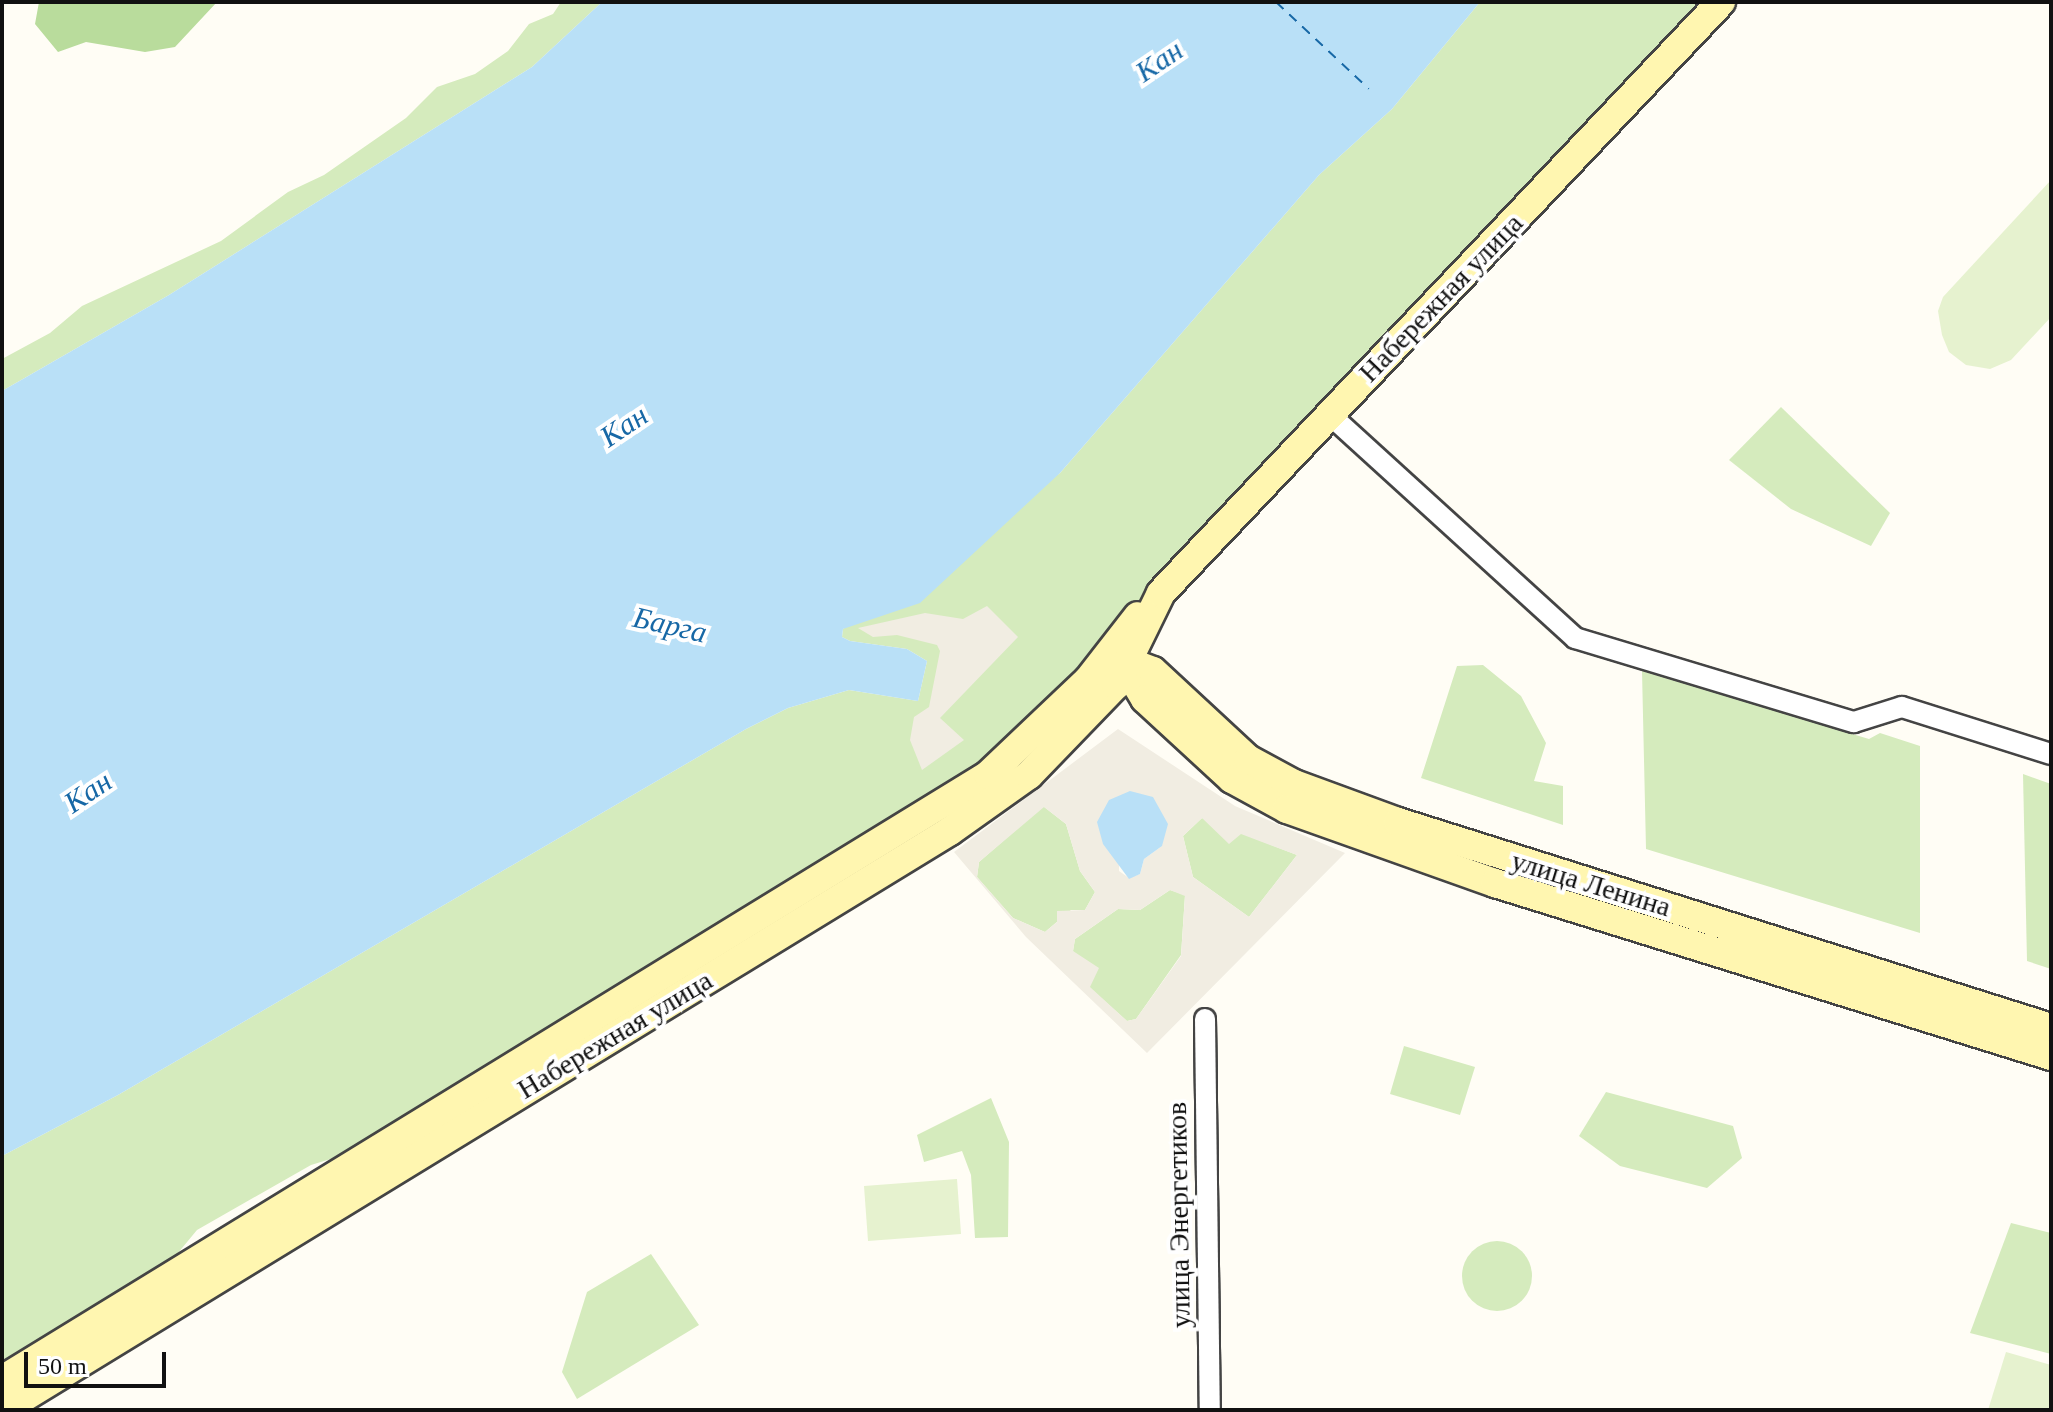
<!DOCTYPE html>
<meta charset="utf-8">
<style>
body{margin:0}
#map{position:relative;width:2053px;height:1412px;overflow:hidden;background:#fffdf5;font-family:"Times New Roman",serif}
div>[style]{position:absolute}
.green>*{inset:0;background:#d5ebbd}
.round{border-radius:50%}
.forest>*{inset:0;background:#b9dc9c}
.pitch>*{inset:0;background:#e6f2cf}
.plaza>*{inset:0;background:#f1ede2}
.water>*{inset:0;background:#b9e0f7}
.ferry>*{height:2px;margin-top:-1px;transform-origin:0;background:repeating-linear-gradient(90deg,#1768a6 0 10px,transparent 0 18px)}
.roads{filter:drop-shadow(2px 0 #444) drop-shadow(-2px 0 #444) drop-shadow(0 2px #444) drop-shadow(0 -2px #444)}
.street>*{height:20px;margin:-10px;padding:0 10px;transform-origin:10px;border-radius:10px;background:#fff}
.secondary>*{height:28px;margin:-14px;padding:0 14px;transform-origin:14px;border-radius:14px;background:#fff6b0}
span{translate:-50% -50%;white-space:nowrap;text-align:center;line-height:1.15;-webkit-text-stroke:8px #fff;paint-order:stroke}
.street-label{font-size:28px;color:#111}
.water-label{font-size:30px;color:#1768a6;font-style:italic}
.frame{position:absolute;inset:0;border:4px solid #111;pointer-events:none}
.scale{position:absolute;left:24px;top:1352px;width:142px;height:36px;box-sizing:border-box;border:4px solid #111;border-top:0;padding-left:10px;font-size:24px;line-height:28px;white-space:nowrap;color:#111;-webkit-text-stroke:6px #fff;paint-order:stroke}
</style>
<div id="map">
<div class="green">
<div style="clip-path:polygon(561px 2px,602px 2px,532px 67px,169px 295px,2px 391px,2px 359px,50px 333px,82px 306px,221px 241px,288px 192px,324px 175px,406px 118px,437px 87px,475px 74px,508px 51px,529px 24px,553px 14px)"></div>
<div style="clip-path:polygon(1480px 2px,1701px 2px,1137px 603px,1105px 648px,992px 761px,360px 1150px,311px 1165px,197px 1230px,168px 1265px,2px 1367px,2px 1156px,118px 1095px,746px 729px,788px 708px,849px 690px,918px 701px,927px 661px,907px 649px,850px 641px,842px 637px,843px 629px,1060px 473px,1319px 175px,1392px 109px)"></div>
<div style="clip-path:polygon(1781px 407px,1890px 513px,1871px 546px,1791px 509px,1729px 460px)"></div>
<div style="clip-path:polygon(1483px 665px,1521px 696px,1546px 743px,1534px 781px,1563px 786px,1563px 825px,1421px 778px,1457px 666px)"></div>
<div style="clip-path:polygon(1642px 671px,1869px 739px,1880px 733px,1920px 746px,1920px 933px,1646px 849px)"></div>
<div style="clip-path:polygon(2023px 774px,2051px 784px,2051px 969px,2027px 961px)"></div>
<div style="clip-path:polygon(1043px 806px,1066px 824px,1080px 871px,1095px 892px,1085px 910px,1071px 910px,1045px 932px,1013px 918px,977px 877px,979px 862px)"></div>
<div style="clip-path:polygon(1202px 818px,1297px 855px,1249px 917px,1193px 877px,1183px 836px)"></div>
<div style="clip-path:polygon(1170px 890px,1185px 895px,1181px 955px,1136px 1019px,1127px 1021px,1089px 987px,1073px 951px,1075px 939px,1118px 909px,1140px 910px)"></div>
<div style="clip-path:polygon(1404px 1046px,1475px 1067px,1460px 1115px,1390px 1094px)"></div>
<div style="clip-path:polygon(1606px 1092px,1733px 1126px,1742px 1158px,1707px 1188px,1620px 1166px,1579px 1136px)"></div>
<div style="clip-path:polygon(991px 1098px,1009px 1142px,1008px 1237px,975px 1238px,971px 1175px,962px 1151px,924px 1162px,917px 1135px)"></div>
<div style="clip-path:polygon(2011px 1223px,2051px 1233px,2051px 1354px,1970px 1333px)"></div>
<div class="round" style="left:1462px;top:1241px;width:70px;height:70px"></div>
<div style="clip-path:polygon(651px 1254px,699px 1325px,577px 1399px,562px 1372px,587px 1292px)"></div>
</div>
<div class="forest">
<div style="clip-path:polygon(39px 2px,217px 2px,175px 47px,145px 52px,86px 42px,58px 52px,35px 24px)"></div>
</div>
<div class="pitch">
<div style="clip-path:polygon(2051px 180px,2051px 317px,2011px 360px,1990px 369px,1966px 365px,1949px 352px,1942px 335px,1938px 311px,1943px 297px)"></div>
<div style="clip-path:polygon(957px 1179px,961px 1234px,868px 1241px,864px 1186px)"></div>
<div style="clip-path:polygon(2006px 1352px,2051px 1365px,2051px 1410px,1988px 1410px)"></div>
</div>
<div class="plaza">
<div style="clip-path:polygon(987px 606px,1018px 637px,940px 718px,964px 740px,922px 770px,910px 740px,914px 717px,929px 707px,940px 651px,937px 645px,897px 635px,873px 637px,858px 628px,925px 613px,963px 619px)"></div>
<div style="clip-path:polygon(evenodd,1118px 729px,1235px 806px,1345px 853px,1147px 1053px,1026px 937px,954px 852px,1118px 729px,1044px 807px,1066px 824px,1080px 871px,1095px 892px,1085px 910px,1057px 911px,1057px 922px,1045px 932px,1013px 918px,977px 877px,979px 862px,1044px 807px,1118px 729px,1202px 818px,1229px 844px,1241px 834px,1297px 855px,1249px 917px,1193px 877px,1183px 836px,1202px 818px,1118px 729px,1162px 846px,1144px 859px,1140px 874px,1129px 878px,1119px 871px,1119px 861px,1162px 846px,1118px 729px,1170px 890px,1185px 896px,1181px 956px,1136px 1019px,1127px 1021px,1090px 987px,1099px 968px,1073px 951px,1075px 939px,1118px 909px,1140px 910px,1170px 890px)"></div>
</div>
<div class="water">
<div style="clip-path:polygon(602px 2px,1480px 2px,1392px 109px,1319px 175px,1060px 473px,920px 603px,843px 629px,842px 637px,850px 641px,907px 649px,927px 661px,918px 701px,849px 690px,788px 708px,746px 729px,118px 1095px,2px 1156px,2px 391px,169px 295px,532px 67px)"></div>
<div style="clip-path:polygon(1130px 791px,1153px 797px,1168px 824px,1162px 846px,1144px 859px,1140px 874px,1129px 879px,1103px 844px,1097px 822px,1109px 800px)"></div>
</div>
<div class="ferry">
<div style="left:1276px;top:2px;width:127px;rotate:43.1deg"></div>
</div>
<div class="roads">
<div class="street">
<div style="left:1329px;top:414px;width:333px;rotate:42.3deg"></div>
<div style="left:1575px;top:638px;width:291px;rotate:16.8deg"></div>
<div style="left:1854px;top:722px;width:50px;rotate:-17.4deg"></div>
<div style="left:1902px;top:707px;width:156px;rotate:17.5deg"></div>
<div style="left:1205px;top:1019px;width:391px;rotate:89.3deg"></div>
</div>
<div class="secondary">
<div style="left:1127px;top:653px;width:21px;rotate:82deg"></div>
<div style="left:1130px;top:674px;width:29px;rotate:59deg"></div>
<div style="left:1145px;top:699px;width:118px;rotate:42.6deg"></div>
<div style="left:1232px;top:779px;width:63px;rotate:28.6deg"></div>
<div style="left:1287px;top:809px;width:221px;rotate:19.6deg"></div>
<div style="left:1495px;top:883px;width:582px;rotate:17.28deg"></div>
<div style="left:1113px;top:664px;width:19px;rotate:-3deg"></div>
<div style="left:1132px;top:663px;width:22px;rotate:21deg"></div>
<div style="left:1153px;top:671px;width:129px;rotate:42.8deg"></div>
<div style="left:1248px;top:759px;width:52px;rotate:28.5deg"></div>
<div style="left:1294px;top:784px;width:111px;rotate:20.1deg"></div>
<div style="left:1398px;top:822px;width:685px;rotate:17.51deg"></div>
<div style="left:2px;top:1380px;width:1157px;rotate:-31.53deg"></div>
<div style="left:988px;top:775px;width:138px;rotate:-43.5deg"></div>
<div style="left:1088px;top:680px;width:81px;rotate:-52deg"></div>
<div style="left:3px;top:1410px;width:1110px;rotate:-31.44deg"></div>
<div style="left:950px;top:831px;width:97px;rotate:-35.3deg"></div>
<div style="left:1029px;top:775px;width:125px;rotate:-46deg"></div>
<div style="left:1116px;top:685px;width:102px;rotate:-63.9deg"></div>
<div style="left:1161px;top:593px;width:814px;rotate:-46.54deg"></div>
</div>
</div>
<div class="street-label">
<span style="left:1441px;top:298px;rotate:-46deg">Набережная улица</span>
<span style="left:1591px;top:884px;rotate:17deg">улица Ленина</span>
<span style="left:615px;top:1035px;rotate:-31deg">Набережная улица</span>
<span style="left:1179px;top:1215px;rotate:-91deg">улица Энергетиков</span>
</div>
<div class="water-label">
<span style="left:1159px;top:61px;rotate:-34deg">Кан</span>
<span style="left:624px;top:426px;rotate:-34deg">Кан</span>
<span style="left:670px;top:625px;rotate:13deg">Барга</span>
<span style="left:88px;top:792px;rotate:-34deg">Кан</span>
</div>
<div class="frame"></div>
<div class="scale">50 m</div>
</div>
